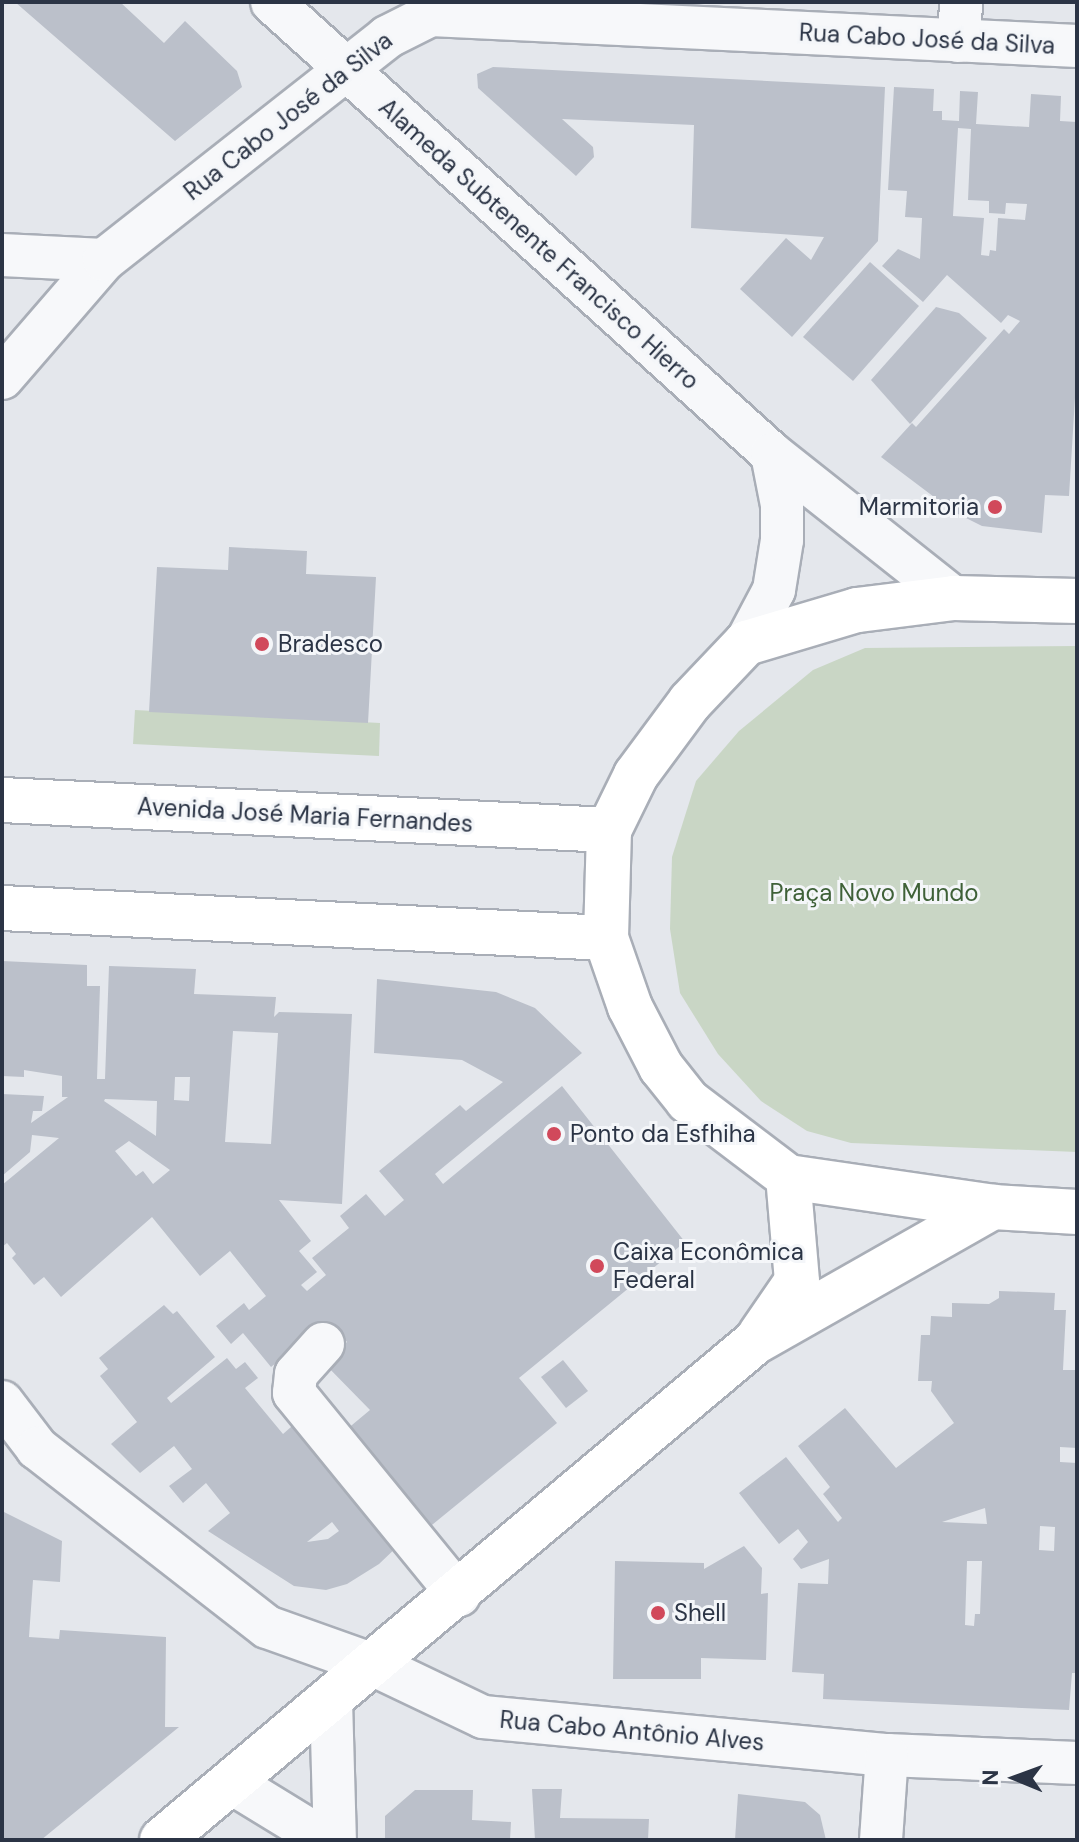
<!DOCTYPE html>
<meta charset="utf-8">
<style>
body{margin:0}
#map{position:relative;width:1079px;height:1842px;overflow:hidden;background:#e4e7ec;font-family:"DM Sans",sans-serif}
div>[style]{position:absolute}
.green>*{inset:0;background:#c9d6c5}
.building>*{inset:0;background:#bbc0ca}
.roads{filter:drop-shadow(2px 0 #a9aeb7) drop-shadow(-2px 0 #a9aeb7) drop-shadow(0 2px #a9aeb7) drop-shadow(0 -2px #a9aeb7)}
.minor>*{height:42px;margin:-21px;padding:0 21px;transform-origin:21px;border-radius:21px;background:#f7f8fa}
.secondary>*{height:44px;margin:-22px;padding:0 22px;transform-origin:22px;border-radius:22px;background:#fff}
.dots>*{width:22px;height:22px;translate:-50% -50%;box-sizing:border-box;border:4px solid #f4f6f9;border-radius:50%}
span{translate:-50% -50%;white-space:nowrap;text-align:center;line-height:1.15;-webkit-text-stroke:6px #f4f6f9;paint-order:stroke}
.street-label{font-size:24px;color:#2b3445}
.poi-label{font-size:24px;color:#2b3445}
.right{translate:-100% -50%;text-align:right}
.left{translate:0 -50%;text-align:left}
.park-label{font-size:24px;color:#3f6138}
.frame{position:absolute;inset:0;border:4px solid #2b3445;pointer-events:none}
.north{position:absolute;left:975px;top:1738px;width:80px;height:80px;-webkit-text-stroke:6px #f4f6f9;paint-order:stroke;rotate:271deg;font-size:22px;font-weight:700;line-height:32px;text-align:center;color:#2b3445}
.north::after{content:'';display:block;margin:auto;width:28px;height:36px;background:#2b3445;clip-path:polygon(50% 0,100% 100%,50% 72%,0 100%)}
</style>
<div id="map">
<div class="green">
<div style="clip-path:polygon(1077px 646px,1077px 1152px,851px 1143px,807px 1131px,761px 1101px,718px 1054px,680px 993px,670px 929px,672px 857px,696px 781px,739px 731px,813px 670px,865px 648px)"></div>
<div style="clip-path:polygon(135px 710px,380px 723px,379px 756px,133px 744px)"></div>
</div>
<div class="building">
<div style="clip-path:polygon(15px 2px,120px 2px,164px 43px,185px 21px,237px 71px,242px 87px,175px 141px)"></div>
<div style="clip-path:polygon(493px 67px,885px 87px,878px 241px,792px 337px,740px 289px,786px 238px,811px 260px,824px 237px,691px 228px,694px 125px,562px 119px,593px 147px,594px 157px,576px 176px,478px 88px,477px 74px)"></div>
<div style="clip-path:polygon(evenodd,894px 87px,934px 89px,933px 111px,942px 111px,942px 120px,959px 121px,960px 91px,978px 92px,976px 124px,1029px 127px,1031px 94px,1061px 96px,1060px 121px,1077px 122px,1077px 365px,1069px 496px,1045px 495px,1042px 533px,982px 526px,954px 512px,881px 457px,912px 423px,916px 427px,1004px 329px,1009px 334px,1020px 321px,1008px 315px,1001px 323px,947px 275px,923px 302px,882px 266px,898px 249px,920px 259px,922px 218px,905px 217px,907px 191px,888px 190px,894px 87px,958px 128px,971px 129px,968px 200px,989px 201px,989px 213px,1005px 214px,1006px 203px,1027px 204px,1025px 220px,998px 218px,996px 251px,990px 250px,989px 256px,981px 255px,984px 218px,953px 216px,958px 128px)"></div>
<div style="clip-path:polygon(870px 262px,919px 306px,853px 381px,803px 337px)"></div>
<div style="clip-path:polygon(936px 307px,959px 313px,987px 338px,910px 424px,871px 380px)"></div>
<div style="clip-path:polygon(229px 547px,307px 551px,306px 574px,376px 577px,368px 723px,149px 712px,157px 567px,228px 570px)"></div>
<div style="clip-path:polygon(evenodd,2px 961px,87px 965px,87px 986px,100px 986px,97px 1079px,105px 1079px,109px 966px,196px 969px,194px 994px,276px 997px,274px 1017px,279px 1012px,352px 1014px,342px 1204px,279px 1200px,311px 1241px,299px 1251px,317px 1272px,301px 1285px,307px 1291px,326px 1275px,312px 1258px,349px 1228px,340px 1216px,366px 1194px,385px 1216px,404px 1200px,379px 1171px,460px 1105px,466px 1111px,503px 1082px,462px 1060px,374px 1053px,377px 979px,496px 992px,535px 1008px,582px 1053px,435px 1174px,443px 1184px,562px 1086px,685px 1242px,519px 1378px,557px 1423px,427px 1529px,340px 1435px,370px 1410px,322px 1361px,347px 1342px,328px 1321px,271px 1367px,243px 1333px,231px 1344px,216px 1326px,244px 1303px,249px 1310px,266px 1296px,230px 1251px,200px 1276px,152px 1217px,61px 1297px,44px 1277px,34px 1285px,12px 1258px,16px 1254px,7px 1243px,2px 1247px,2px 1185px,59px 1138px,32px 1135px,30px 1152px,2px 1176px,2px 1094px,44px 1096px,42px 1111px,33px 1111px,31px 1123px,68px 1097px,62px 1097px,62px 1076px,24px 1070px,24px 1077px,2px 1076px,2px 961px,233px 1031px,278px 1033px,271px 1144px,225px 1142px,233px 1031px,2px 961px,175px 1077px,190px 1077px,189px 1101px,174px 1100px,175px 1077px,2px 961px,105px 1099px,157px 1101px,156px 1136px,104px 1101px,105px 1099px,2px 961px,129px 1141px,170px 1170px,153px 1184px,143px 1171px,136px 1176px,115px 1151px,129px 1141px)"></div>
<div style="clip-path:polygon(evenodd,999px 1291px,1055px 1293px,1054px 1310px,1066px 1310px,1063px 1370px,1077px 1370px,1077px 1448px,1060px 1447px,1060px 1462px,1077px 1463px,1077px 1673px,1072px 1673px,1069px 1710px,823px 1699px,824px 1674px,792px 1672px,798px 1583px,828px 1584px,829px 1559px,801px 1569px,793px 1559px,808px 1542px,798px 1529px,779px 1544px,739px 1493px,786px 1457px,838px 1522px,842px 1518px,823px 1494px,830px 1487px,798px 1446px,845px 1408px,896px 1468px,954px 1423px,931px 1391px,932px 1381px,918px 1381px,921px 1335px,930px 1335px,931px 1316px,952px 1317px,952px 1303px,989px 1304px,999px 1298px,999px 1291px,985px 1508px,987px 1524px,942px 1522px,985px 1508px,999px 1291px,1040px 1526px,1055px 1527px,1054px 1551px,1039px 1550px,1040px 1526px,999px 1291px,967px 1561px,982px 1561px,980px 1614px,975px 1614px,974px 1626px,965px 1625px,967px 1561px)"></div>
<div style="clip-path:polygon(evenodd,164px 1305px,173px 1314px,177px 1311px,215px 1357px,167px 1398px,171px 1403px,227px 1358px,236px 1369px,245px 1362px,258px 1378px,245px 1388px,283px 1434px,299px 1420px,400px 1544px,379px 1564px,347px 1584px,326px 1590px,294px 1586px,208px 1531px,230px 1513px,206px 1483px,183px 1503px,169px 1486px,192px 1469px,174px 1446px,140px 1473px,111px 1444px,137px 1422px,100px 1376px,108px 1369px,99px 1358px,164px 1305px,332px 1522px,339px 1531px,328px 1539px,307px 1542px,332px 1522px)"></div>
<div style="clip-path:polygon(563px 1360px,588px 1391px,566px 1408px,541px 1377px)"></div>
<div style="clip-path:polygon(2px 1511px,62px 1541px,60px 1582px,33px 1580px,29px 1637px,59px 1639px,60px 1630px,166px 1637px,165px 1727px,179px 1727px,41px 1840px,2px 1840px)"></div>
<div style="clip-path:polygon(744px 1546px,762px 1568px,761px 1594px,768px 1593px,766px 1660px,701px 1658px,701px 1679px,613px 1679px,615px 1561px,704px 1563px,704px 1569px)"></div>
<div style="clip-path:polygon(532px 1789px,562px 1789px,560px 1818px,649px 1819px,648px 1840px,535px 1840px)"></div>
<div style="clip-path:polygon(415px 1790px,473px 1790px,472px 1820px,511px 1822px,510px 1840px,385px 1840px,385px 1816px)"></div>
<div style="clip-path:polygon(738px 1794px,805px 1802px,820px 1815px,826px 1840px,735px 1840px)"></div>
</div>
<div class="roads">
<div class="minor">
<div style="left:272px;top:2px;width:674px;rotate:42.11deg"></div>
<div style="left:772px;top:454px;width:232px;rotate:38.4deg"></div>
<div style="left:959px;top:41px;width:39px;rotate:-87deg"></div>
<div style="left:2px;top:255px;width:102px;rotate:2.8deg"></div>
<div style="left:2px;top:378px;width:156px;rotate:-49.2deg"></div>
<div style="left:104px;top:260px;width:360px;rotate:-38.2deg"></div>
<div style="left:387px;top:37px;width:49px;rotate:-26.6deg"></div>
<div style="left:431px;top:15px;width:647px;rotate:2.75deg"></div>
<div style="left:746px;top:643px;width:60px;rotate:-62.2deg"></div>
<div style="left:774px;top:590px;width:51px;rotate:-80.9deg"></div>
<div style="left:782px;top:540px;width:35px;rotate:-90deg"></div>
<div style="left:782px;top:505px;width:52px;rotate:-101.1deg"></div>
<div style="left:323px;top:1344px;width:40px;rotate:132deg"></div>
<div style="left:296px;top:1374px;width:19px;rotate:96deg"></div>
<div style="left:294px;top:1393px;width:261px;rotate:50.8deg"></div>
<div style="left:2px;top:1402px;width:58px;rotate:52.7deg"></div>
<div style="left:37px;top:1448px;width:291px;rotate:37.9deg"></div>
<div style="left:267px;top:1627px;width:114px;rotate:19.6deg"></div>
<div style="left:374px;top:1665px;width:121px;rotate:25.5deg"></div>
<div style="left:483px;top:1717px;width:406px;rotate:5.4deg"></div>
<div style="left:887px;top:1755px;width:190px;rotate:2.4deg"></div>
<div style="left:331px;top:1700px;width:140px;rotate:88.4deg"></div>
<div style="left:232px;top:1783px;width:109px;rotate:31.5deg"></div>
<div style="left:881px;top:1840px;width:85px;rotate:-86deg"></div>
</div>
<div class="secondary">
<div style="left:1077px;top:601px;width:123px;rotate:-178.6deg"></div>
<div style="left:954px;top:598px;width:98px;rotate:172.9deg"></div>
<div style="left:857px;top:610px;width:116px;rotate:163.4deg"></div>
<div style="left:746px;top:643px;width:81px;rotate:133.5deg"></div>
<div style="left:690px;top:702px;width:91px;rotate:126.5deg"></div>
<div style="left:636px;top:775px;width:61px;rotate:116.1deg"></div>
<div style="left:609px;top:830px;width:108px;rotate:91.6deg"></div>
<div style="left:606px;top:938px;width:73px;rotate:70.8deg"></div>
<div style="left:630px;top:1007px;width:68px;rotate:62.7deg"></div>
<div style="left:661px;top:1067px;width:43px;rotate:51.5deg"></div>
<div style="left:688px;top:1101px;width:126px;rotate:37.2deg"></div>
<div style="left:788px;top:1177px;width:207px;rotate:8.3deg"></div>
<div style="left:993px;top:1207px;width:84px;rotate:3.4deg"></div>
<div style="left:2px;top:800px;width:608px;rotate:2.83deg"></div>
<div style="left:2px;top:908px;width:605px;rotate:2.84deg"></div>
<div style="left:760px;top:1335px;width:65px;rotate:-55.6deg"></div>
<div style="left:797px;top:1281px;width:104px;rotate:-94.9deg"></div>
<div style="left:162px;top:1840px;width:774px;rotate:-40.02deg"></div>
<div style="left:755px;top:1342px;width:274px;rotate:-29.6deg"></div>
</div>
</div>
<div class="dots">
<div style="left:995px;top:507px;background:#d1495b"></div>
<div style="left:262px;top:644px;background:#d1495b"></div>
<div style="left:554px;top:1134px;background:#d1495b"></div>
<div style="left:597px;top:1266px;background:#d1495b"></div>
<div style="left:658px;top:1613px;background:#d1495b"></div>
</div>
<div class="street-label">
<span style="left:927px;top:39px;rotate:3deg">Rua Cabo José da Silva</span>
<span style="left:288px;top:116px;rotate:-38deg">Rua Cabo José da Silva</span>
<span style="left:539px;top:244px;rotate:42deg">Alameda Subtenente Francisco Hierro</span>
<span style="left:305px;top:815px;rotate:3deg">Avenida José Maria Fernandes</span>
<span style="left:632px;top:1731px;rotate:5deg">Rua Cabo Antônio Alves</span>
</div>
<div class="poi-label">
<span class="right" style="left:979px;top:507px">Marmitoria</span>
<span class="left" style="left:278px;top:644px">Bradesco</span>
<span class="left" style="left:570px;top:1134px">Ponto da Esfhiha</span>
<span class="left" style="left:613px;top:1266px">Caixa Econômica<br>Federal</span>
<span class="left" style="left:674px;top:1613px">Shell</span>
</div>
<div class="park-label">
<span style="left:874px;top:893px">Praça Novo Mundo</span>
</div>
<div class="frame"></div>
<div class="north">N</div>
</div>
